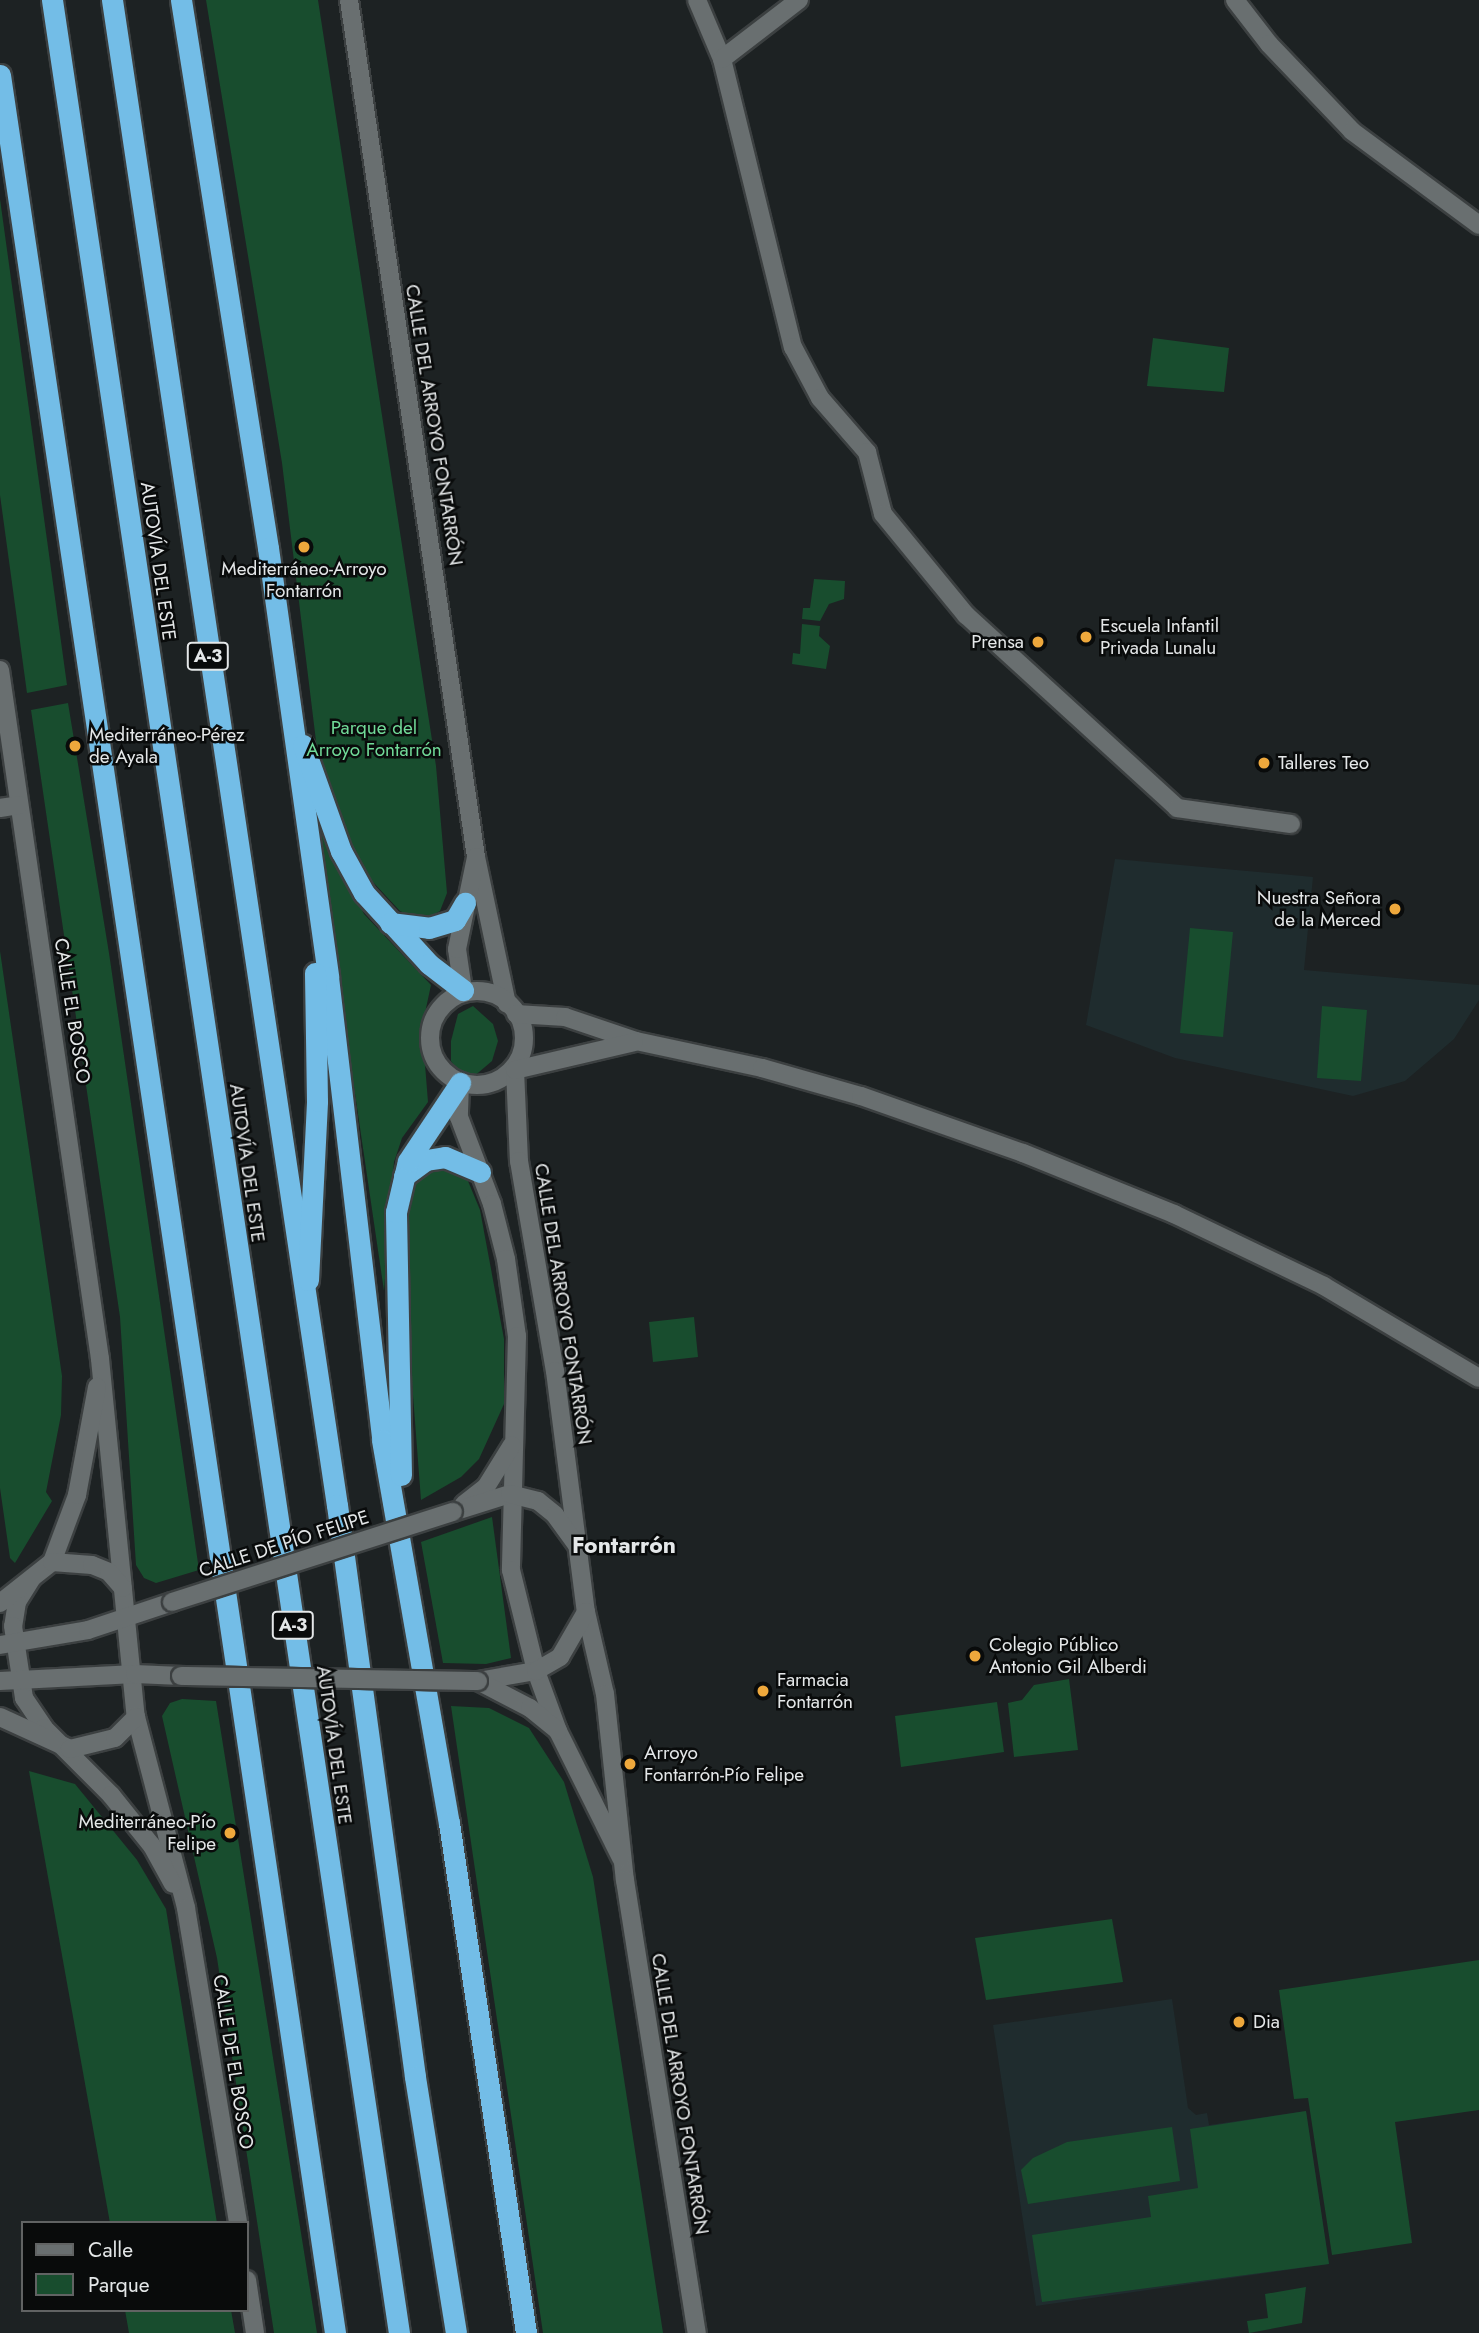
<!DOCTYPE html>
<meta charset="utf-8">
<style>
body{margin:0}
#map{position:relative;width:1479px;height:2333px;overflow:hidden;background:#1d2223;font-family:Jost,sans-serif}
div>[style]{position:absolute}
.built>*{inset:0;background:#1f2c2e}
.green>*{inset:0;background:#184d2e}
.roads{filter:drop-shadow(2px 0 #3c4041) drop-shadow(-2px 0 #3c4041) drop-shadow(0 2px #3c4041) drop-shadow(0 -2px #3c4041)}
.street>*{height:18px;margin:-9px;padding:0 9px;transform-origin:9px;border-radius:9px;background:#696f70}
.secondary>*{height:18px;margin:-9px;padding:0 9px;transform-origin:9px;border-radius:9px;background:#696f70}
.secondary>.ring{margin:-9px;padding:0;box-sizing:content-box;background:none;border:18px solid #696f70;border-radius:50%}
.highway>*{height:21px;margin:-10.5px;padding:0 10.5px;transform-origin:10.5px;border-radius:10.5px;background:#73bde7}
.bridges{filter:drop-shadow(2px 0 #3c4041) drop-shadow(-2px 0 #3c4041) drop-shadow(0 2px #3c4041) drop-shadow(0 -2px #3c4041)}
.secondary-bridge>*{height:18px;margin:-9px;padding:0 9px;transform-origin:9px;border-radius:9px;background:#696f70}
.dots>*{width:19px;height:19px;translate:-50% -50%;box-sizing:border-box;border:4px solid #090b0b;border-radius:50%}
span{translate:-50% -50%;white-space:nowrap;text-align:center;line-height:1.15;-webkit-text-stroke:5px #090b0b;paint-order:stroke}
.shield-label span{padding:2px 5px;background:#090b0b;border:2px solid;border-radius:5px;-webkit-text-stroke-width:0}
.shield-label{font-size:18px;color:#e4e7e8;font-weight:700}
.street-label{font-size:19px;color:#e4e7e8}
.poi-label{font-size:19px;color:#e4e7e8}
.left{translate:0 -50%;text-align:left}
.right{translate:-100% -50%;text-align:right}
.park-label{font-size:19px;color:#71da98}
.quarter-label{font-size:23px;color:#e4e7e8;font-weight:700}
.legend{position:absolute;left:21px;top:2221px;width:228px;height:91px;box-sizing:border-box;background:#090b0b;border:2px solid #616363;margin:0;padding:9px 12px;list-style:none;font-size:21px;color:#e4e7e8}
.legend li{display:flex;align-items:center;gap:14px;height:35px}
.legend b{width:35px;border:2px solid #616363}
</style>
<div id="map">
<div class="built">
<div style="clip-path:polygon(1115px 859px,1313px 877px,1304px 970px,1479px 985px,1479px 1000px,1454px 1039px,1405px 1081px,1353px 1096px,1175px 1058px,1086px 1025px)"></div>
<div style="clip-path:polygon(1172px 1999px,1188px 2108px,1196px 2115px,1207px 2113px,1209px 2125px,1306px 2111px,1329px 2264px,1036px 2306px,993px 2025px)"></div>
</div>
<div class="green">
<div style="clip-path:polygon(206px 0,318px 0,436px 766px,447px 893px,440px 911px,429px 917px,416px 919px,400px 911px,371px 880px,348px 837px,317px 749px,282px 463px)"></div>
<div style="clip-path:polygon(0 199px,67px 685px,27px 693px,0 495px)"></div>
<div style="clip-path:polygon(1153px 338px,1229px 348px,1224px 392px,1147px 386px)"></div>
<div style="clip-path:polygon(814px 579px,845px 581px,844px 599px,829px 604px,820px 621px,802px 619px,803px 608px,810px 608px)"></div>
<div style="clip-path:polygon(802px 624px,820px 626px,819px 636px,830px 646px,826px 669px,792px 664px,793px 653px,800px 654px)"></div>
<div style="clip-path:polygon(68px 703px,109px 953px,199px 1570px,156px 1583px,144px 1578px,136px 1565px,120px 1317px,31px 710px)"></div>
<div style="clip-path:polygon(313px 808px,364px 914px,431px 985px,422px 1027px,428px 1102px,402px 1138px,394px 1162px,384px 1291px)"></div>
<div style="clip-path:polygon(1190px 928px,1233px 932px,1223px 1037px,1180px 1033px)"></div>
<div style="clip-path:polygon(0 951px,62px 1376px,61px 1415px,46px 1492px,52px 1501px,15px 1563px,10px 1558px,0 1488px)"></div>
<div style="clip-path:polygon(473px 1006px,493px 1024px,498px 1041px,492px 1061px,472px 1078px,461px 1075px,451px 1061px,451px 1041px,458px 1014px)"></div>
<div style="clip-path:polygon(1322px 1006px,1367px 1010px,1361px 1081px,1317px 1078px)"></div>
<div style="clip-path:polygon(432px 1167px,450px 1168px,468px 1181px,480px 1210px,504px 1339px,504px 1404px,479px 1459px,461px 1477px,421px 1500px,400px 1225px,409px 1185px)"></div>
<div style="clip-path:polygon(694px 1317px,698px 1357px,653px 1362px,649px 1322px)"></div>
<div style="clip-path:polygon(492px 1517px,511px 1658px,486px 1664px,443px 1663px,421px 1542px)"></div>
<div style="clip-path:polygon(1069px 1679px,1078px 1750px,1014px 1757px,1008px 1703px,1022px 1700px,1034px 1685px)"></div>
<div style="clip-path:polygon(182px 1699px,216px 1701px,317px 2333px,274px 2333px,217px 1958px,162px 1716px,170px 1703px)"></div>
<div style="clip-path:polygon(997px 1702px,1004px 1752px,901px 1767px,895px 1716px)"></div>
<div style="clip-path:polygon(451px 1706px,489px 1708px,529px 1728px,564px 1782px,593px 1877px,663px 2333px,543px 2333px)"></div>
<div style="clip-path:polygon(29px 1771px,75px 1784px,137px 1860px,166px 1909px,217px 2223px,110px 2223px)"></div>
<div style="clip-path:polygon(1112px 1919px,1123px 1982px,986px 2000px,975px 1938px)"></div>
<div style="clip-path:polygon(1479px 1960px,1479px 2110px,1395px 2122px,1412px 2243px,1332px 2255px,1308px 2098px,1294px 2099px,1279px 1990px)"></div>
<div style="clip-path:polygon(1306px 2111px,1329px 2264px,1042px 2302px,1032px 2235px,1151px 2217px,1148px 2196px,1198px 2188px,1190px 2129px)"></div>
<div style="clip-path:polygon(1172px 2127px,1180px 2181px,1028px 2204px,1021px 2170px,1033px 2158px,1067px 2142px)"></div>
<div style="clip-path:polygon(1306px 2287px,1302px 2323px,1249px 2333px,1247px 2321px,1268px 2318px,1265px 2294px)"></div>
<div style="clip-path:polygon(125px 2310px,231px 2310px,235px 2333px,129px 2333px)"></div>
</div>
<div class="roads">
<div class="street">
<div style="left:697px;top:0;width:64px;rotate:67deg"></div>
<div style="left:722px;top:59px;width:297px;rotate:76.2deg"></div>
<div style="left:793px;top:347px;width:58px;rotate:62.1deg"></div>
<div style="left:820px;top:398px;width:72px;rotate:49deg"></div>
<div style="left:867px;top:452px;width:64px;rotate:75.5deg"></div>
<div style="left:883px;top:514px;width:131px;rotate:50.6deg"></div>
<div style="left:966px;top:615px;width:286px;rotate:42.4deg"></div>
<div style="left:1177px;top:808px;width:115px;rotate:8deg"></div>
<div style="left:1235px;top:0;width:56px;rotate:52.3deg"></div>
<div style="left:1269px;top:44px;width:120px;rotate:46.3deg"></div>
<div style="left:1352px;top:131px;width:158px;rotate:36.5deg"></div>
<div style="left:722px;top:59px;width:97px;rotate:-37.5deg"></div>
<div style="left:0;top:670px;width:696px;rotate:81.74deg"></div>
<div style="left:100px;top:1359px;width:360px;rotate:84.3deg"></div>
<div style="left:136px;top:1717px;width:197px;rotate:75.3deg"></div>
<div style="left:186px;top:1908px;width:319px;rotate:80.6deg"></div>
<div style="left:0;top:808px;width:19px;rotate:-9deg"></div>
<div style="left:52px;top:1562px;width:72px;rotate:-69.5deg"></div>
<div style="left:77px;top:1495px;width:110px;rotate:-79.5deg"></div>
<div style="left:32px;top:1578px;width:28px;rotate:122deg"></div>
<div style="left:17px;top:1602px;width:24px;rotate:99deg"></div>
<div style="left:13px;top:1626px;width:73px;rotate:81.3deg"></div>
<div style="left:24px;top:1698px;width:36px;rotate:56deg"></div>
<div style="left:44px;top:1728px;width:95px;rotate:45deg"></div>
<div style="left:111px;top:1795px;width:65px;rotate:51.2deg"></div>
<div style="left:152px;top:1846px;width:43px;rotate:61.1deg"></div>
<div style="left:0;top:1603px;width:66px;rotate:-38.3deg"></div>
<div style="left:52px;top:1562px;width:40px;rotate:4.3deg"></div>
<div style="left:92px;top:1565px;width:18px;rotate:22deg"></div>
<div style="left:109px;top:1572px;width:21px;rotate:49deg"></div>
<div style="left:0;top:1717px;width:77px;rotate:24.6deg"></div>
<div style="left:70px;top:1749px;width:46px;rotate:-13.7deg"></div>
<div style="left:115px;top:1738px;width:30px;rotate:-45deg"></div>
<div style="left:247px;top:2280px;width:54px;rotate:81.4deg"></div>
</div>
<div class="secondary">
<div style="left:349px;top:0;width:866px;rotate:81.57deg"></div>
<div style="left:476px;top:857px;width:150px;rotate:78.1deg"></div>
<div style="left:463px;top:990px;width:41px;rotate:-98.3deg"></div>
<div style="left:457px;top:949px;width:94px;rotate:-78.3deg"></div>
<div class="ring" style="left:430px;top:991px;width:76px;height:76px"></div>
<div style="left:516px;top:1014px;width:49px;rotate:3.5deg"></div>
<div style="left:565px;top:1017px;width:75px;rotate:18.7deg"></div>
<div style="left:636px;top:1041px;width:129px;rotate:12.1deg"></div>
<div style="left:762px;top:1068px;width:103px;rotate:15.8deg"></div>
<div style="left:861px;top:1096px;width:172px;rotate:19.4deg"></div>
<div style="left:1023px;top:1153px;width:163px;rotate:22deg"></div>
<div style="left:1174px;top:1214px;width:166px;rotate:25.6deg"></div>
<div style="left:1324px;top:1286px;width:180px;rotate:30.7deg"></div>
<div style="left:515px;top:1070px;width:91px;rotate:87.5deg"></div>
<div style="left:519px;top:1161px;width:213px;rotate:80.3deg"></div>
<div style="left:555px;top:1371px;width:243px;rotate:82.7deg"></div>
<div style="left:586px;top:1612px;width:84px;rotate:77deg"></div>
<div style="left:605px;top:1694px;width:187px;rotate:83.9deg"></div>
<div style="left:625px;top:1880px;width:459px;rotate:81deg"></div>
<div style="left:515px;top:1070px;width:122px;rotate:-13.2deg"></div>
<div style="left:460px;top:1083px;width:34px;rotate:92deg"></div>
<div style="left:459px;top:1117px;width:93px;rotate:69.2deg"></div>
<div style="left:492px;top:1204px;width:57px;rotate:75.7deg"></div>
<div style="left:506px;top:1259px;width:78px;rotate:81.9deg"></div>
<div style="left:517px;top:1336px;width:234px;rotate:91.5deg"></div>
<div style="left:511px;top:1570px;width:104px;rotate:76.1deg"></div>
<div style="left:536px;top:1671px;width:64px;rotate:69.9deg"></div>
<div style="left:558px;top:1731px;width:142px;rotate:63.6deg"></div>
<div style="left:464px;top:1504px;width:28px;rotate:-38deg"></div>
<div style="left:486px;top:1487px;width:49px;rotate:-58.2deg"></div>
<div style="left:453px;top:1512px;width:60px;rotate:-17.5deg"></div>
<div style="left:510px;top:1494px;width:29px;rotate:14deg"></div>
<div style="left:538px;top:1501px;width:22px;rotate:39deg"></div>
<div style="left:555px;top:1515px;width:37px;rotate:54deg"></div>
<div style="left:0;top:1645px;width:89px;rotate:-9.7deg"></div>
<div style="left:88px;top:1630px;width:89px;rotate:-18.4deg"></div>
<div style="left:0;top:1681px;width:135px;rotate:-3deg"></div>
<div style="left:135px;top:1674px;width:46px;rotate:2.5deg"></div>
<div style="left:478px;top:1681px;width:59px;rotate:-9.8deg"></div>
<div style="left:536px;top:1671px;width:28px;rotate:-30deg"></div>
<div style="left:560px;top:1657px;width:52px;rotate:-60deg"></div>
<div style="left:478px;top:1681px;width:59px;rotate:27.4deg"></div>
<div style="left:530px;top:1708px;width:36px;rotate:39deg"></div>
</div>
<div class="highway">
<div style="left:52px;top:0;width:2359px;rotate:81.54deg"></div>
<div style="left:112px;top:0;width:1522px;rotate:81.5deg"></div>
<div style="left:337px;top:1505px;width:577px;rotate:82.23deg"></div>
<div style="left:415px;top:2077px;width:259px;rotate:80.9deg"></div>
<div style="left:181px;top:0;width:555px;rotate:80.98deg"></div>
<div style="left:268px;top:548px;width:433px;rotate:82deg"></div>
<div style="left:328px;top:977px;width:466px;rotate:83.3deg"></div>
<div style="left:382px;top:1440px;width:389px;rotate:80.1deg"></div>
<div style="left:449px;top:1823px;width:516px;rotate:81.41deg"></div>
<div style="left:0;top:75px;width:2283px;rotate:81.56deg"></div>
<div style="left:303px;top:745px;width:113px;rotate:70.3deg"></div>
<div style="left:341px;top:851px;width:48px;rotate:61.3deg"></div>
<div style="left:364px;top:893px;width:96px;rotate:47.5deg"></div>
<div style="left:429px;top:964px;width:43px;rotate:37.4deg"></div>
<div style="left:390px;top:923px;width:39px;rotate:7deg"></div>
<div style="left:429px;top:928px;width:27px;rotate:-17deg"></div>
<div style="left:455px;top:920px;width:20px;rotate:-60deg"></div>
<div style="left:404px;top:1176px;width:27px;rotate:-36deg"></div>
<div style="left:426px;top:1160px;width:19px;rotate:-9deg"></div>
<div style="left:445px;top:1157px;width:38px;rotate:23deg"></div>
<div style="left:308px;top:1280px;width:179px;rotate:-87.1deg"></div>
<div style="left:317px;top:1101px;width:128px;rotate:-90.9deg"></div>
<div style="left:401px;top:1475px;width:263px;rotate:-91.1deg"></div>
<div style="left:396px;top:1212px;width:52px;rotate:-76.8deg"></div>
<div style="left:408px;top:1161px;width:94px;rotate:-56.3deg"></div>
</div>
</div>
<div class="bridges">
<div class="secondary-bridge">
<div style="left:172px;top:1602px;width:295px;rotate:-17.8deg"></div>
<div style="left:181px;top:1676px;width:297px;rotate:1deg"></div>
</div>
</div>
<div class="dots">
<div style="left:304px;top:547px;background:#eea83c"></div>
<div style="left:1086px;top:637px;background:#eea83c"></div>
<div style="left:1038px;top:642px;background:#eea83c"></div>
<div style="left:75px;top:746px;background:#eea83c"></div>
<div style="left:1264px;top:763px;background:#eea83c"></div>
<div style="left:1395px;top:909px;background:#eea83c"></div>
<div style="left:975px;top:1656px;background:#eea83c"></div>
<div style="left:763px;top:1691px;background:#eea83c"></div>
<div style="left:630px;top:1764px;background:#eea83c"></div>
<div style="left:230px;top:1833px;background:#eea83c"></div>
<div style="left:1239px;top:2022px;background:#eea83c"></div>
</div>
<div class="shield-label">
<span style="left:208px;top:656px">A-3</span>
<span style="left:293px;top:1625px">A-3</span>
</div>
<div class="street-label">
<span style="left:434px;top:425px;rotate:81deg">CALLE DEL ARROYO FONTARRÓN</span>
<span style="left:158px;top:561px;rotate:82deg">AUTOVÍA DEL ESTE</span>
<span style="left:72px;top:1011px;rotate:81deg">CALLE EL BOSCO</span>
<span style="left:247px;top:1163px;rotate:82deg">AUTOVÍA DEL ESTE</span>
<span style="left:563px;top:1304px;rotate:81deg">CALLE DEL ARROYO FONTARRÓN</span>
<span style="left:284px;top:1544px;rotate:-18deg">CALLE DE PÍO FELIPE</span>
<span style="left:334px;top:1745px;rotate:82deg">AUTOVÍA DEL ESTE</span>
<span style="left:233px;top:2062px;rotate:81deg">CALLE DE EL BOSCO</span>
<span style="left:680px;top:2094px;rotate:81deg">CALLE DEL ARROYO FONTARRÓN</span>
</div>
<div class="poi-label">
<span style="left:304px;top:580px">Mediterráneo-Arroyo<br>Fontarrón</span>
<span class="left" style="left:1100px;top:637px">Escuela Infantil<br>Privada Lunalu</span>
<span class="right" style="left:1024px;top:642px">Prensa</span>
<span class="left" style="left:89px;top:746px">Mediterráneo-Pérez<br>de Ayala</span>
<span class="left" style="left:1278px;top:763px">Talleres Teo</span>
<span class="right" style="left:1381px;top:909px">Nuestra Señora<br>de la Merced</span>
<span class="left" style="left:989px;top:1656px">Colegio Público<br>Antonio Gil Alberdi</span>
<span class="left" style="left:777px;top:1691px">Farmacia<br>Fontarrón</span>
<span class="left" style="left:644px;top:1764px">Arroyo<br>Fontarrón-Pío Felipe</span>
<span class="right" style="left:216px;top:1833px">Mediterráneo-Pío<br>Felipe</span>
<span class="left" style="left:1253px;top:2022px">Dia</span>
</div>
<div class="park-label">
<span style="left:374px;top:739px">Parque del<br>Arroyo Fontarrón</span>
</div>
<div class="quarter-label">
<span style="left:624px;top:1545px">Fontarrón</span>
</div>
<ul class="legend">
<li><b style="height:9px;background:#696f70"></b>Calle</li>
<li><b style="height:19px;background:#184d2e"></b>Parque</li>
</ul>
</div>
